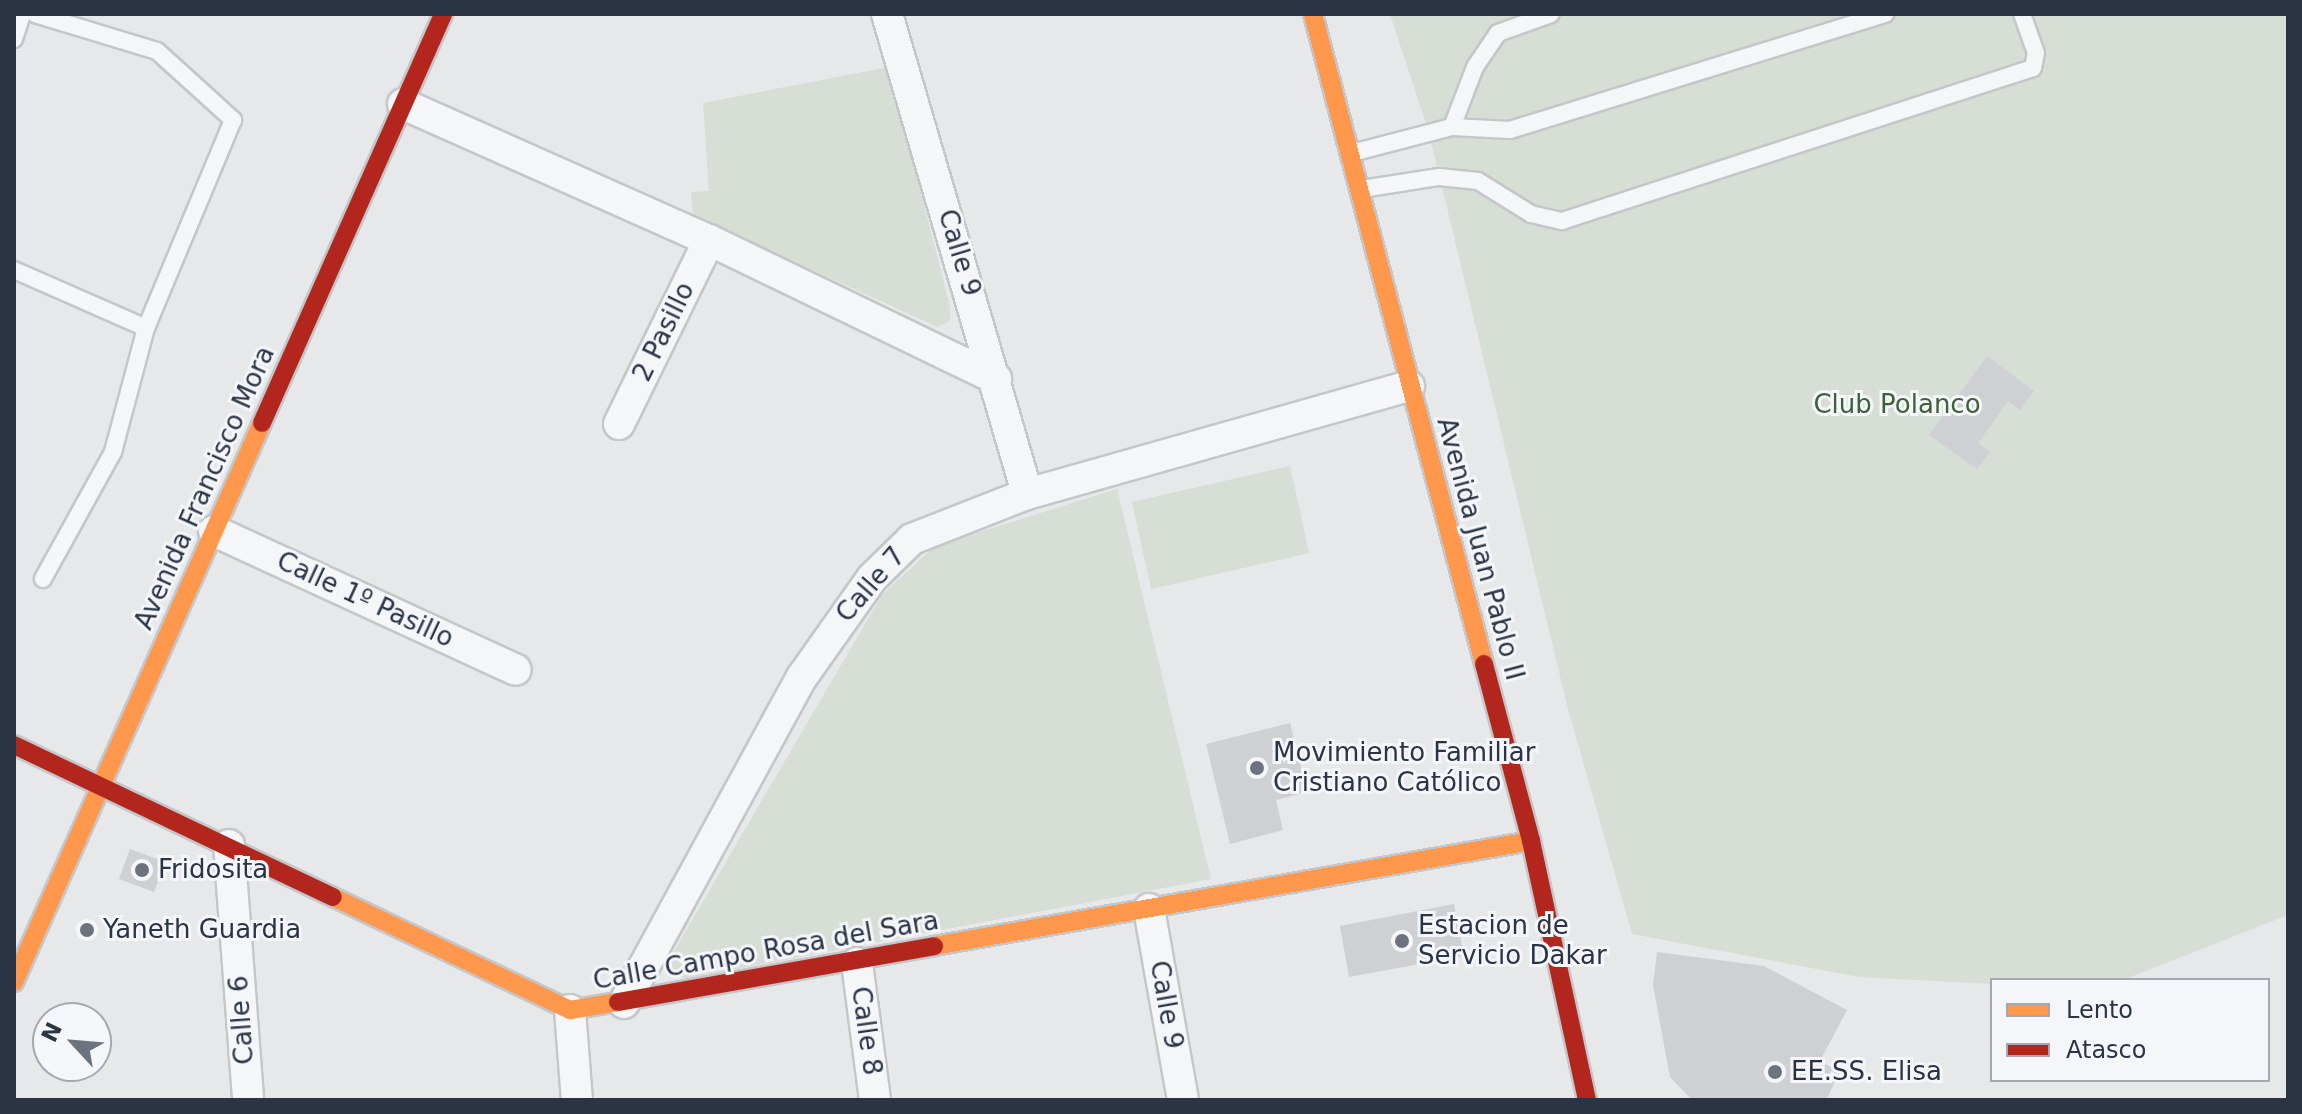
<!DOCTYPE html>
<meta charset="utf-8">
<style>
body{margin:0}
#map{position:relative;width:2302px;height:1114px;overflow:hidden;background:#e6e8ea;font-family:"DejaVu Sans",sans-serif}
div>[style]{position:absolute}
.green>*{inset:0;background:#d6ded6}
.building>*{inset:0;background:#ced0d3}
.roads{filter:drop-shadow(2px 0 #c4c6c8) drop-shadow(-2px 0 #c4c6c8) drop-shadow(0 2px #c4c6c8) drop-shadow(0 -2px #c4c6c8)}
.lane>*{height:16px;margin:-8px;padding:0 8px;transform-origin:8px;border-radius:8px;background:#f5f6f7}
.street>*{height:30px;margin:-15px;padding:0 15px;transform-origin:15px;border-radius:15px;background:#f5f6f7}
.slow>*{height:18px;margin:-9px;padding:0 9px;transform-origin:9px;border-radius:9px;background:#ff974d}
.jam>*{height:18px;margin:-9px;padding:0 9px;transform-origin:9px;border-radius:9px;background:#b3261e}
.dots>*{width:22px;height:22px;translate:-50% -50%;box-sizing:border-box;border:4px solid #f4f6f9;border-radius:50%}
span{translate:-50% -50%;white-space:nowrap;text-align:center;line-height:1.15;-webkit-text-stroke:6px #f4f6f9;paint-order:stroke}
.street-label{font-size:26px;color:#2b3445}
.park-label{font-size:26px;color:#3f6138}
.poi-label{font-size:26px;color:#2b3445}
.left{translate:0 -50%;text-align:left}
.frame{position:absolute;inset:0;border:16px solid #2b3445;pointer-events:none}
.legend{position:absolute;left:1990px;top:978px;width:280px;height:104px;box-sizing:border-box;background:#f4f6f9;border:2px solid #a4a8b1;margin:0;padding:10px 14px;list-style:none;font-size:24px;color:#2b3445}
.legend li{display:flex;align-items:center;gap:16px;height:40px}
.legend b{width:40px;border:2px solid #a4a8b1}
.north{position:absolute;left:32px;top:1002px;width:80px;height:80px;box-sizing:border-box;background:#f4f6f9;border:2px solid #a4a8b1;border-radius:50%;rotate:296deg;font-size:22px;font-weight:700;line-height:32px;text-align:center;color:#2b3445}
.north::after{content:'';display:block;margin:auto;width:28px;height:36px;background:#6c737f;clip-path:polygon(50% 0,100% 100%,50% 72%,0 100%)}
</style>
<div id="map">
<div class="green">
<div style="clip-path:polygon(1390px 14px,2288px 14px,2288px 915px,2123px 980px,1992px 980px,1992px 984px,1859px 977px,1632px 934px,1567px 705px,1429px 133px)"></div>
<div style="clip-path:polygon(889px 67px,950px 307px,950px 321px,938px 327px,693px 216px,691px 192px,709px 191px,703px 103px)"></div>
<div style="clip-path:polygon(1290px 466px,1309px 553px,1151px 589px,1132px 502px)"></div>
<div style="clip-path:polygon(1117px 489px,1211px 879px,684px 979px,672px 967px,671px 956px,882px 595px,935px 546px)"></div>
</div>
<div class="building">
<div style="clip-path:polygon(1987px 356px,2034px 391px,2020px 410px,2008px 401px,1978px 443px,1990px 452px,1977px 469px,1929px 435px)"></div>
<div style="clip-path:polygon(1290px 723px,1307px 792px,1276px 800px,1283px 830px,1230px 844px,1206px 744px)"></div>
<div style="clip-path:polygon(130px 849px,165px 862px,154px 892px,119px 879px)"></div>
<div style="clip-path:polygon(1454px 904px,1464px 956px,1349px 977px,1340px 926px)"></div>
<div style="clip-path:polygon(1657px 952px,1764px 966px,1847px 1010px,1820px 1061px,1840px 1072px,1826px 1100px,1692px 1100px,1670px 1077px,1653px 985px)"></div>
</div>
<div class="roads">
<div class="lane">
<div style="left:35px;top:14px;width:127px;rotate:16.9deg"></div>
<div style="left:157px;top:51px;width:103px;rotate:42.2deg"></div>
<div style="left:233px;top:120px;width:225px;rotate:112.7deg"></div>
<div style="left:146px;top:328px;width:128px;rotate:104.9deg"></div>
<div style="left:113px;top:452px;width:145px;rotate:118.9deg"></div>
<div style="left:14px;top:39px;width:26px;rotate:-72deg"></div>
<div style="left:1452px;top:127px;width:64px;rotate:-69deg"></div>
<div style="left:1475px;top:67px;width:41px;rotate:-55.9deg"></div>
<div style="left:1498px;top:33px;width:56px;rotate:-19.7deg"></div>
<div style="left:1352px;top:153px;width:103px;rotate:-14.6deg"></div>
<div style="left:1452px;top:127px;width:58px;rotate:3deg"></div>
<div style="left:1510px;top:130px;width:393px;rotate:-17.2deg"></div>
<div style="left:1362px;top:189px;width:78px;rotate:-8.9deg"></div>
<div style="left:1439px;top:177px;width:39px;rotate:6deg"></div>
<div style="left:1478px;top:181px;width:62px;rotate:31.9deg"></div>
<div style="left:1531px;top:214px;width:32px;rotate:13deg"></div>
<div style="left:1562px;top:221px;width:495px;rotate:-18deg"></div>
<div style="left:2033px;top:68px;width:15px;rotate:-79deg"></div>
<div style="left:2036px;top:53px;width:41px;rotate:-109.7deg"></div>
<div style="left:14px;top:270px;width:144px;rotate:23.7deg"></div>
</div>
<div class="street">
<div style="left:887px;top:14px;width:500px;rotate:73.7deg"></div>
<div style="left:403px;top:104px;width:335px;rotate:24deg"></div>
<div style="left:709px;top:240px;width:319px;rotate:25.8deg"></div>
<div style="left:619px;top:424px;width:205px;rotate:-63.9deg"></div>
<div style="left:214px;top:531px;width:332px;rotate:24.7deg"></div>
<div style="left:229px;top:845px;width:256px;rotate:85.7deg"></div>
<div style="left:1149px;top:909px;width:194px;rotate:79.9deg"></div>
<div style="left:857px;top:963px;width:138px;rotate:82.5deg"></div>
<div style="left:624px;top:1003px;width:371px;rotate:-61.4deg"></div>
<div style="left:802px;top:677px;width:121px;rotate:-54.7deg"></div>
<div style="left:872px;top:578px;width:56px;rotate:-44.3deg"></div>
<div style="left:912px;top:539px;width:123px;rotate:-21.4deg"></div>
<div style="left:1027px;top:494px;width:397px;rotate:-15.8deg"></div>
<div style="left:570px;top:1010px;width:90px;rotate:85.6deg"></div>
</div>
<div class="slow">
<div style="left:1313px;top:14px;width:672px;rotate:75.26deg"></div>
<div style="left:333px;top:897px;width:263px;rotate:25.5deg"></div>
<div style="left:570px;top:1010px;width:49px;rotate:-9.5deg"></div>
<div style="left:934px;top:946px;width:606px;rotate:-9.98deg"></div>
<div style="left:14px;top:982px;width:612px;rotate:-66.08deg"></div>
</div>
<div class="jam">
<div style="left:262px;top:423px;width:447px;rotate:-66.1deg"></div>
<div style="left:1484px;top:664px;width:183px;rotate:75.1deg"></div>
<div style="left:1531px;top:841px;width:265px;rotate:77.8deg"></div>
<div style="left:14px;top:745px;width:353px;rotate:25.5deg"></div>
<div style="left:618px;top:1002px;width:321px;rotate:-10deg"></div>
</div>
</div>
<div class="dots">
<div style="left:1257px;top:768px;background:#6c737f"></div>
<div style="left:142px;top:870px;background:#6c737f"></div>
<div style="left:87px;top:930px;background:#6c737f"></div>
<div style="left:1402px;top:941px;background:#6c737f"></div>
<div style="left:1775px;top:1072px;background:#6c737f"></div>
</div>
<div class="street-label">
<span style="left:959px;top:253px;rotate:73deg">Calle 9</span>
<span style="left:664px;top:332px;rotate:-64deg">2 Pasillo</span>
<span style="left:205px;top:488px;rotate:-66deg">Avenida Francisco Mora</span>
<span style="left:1480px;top:549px;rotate:75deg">Avenida Juan Pablo II</span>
<span style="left:871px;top:585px;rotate:-49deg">Calle 7</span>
<span style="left:365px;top:600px;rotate:25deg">Calle 1º Pasillo</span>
<span style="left:766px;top:951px;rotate:-10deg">Calle Campo Rosa del Sara</span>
<span style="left:1166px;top:1005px;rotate:80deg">Calle 9</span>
<span style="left:242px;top:1020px;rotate:-94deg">Calle 6</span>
<span style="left:866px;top:1031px;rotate:82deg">Calle 8</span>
</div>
<div class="park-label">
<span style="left:1897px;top:405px">Club Polanco</span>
</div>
<div class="poi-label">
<span class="left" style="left:1273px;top:768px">Movimiento Familiar<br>Cristiano Católico</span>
<span class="left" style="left:158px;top:870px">Fridosita</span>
<span class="left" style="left:1418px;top:941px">Estacion de<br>Servicio Dakar</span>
<span class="left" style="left:103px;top:930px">Yaneth Guardia</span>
<span class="left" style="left:1791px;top:1072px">EE.SS. Elisa</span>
</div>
<div class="frame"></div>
<ul class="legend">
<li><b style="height:10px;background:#ff974d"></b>Lento</li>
<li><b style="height:10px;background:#b3261e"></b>Atasco</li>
</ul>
<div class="north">N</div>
</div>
